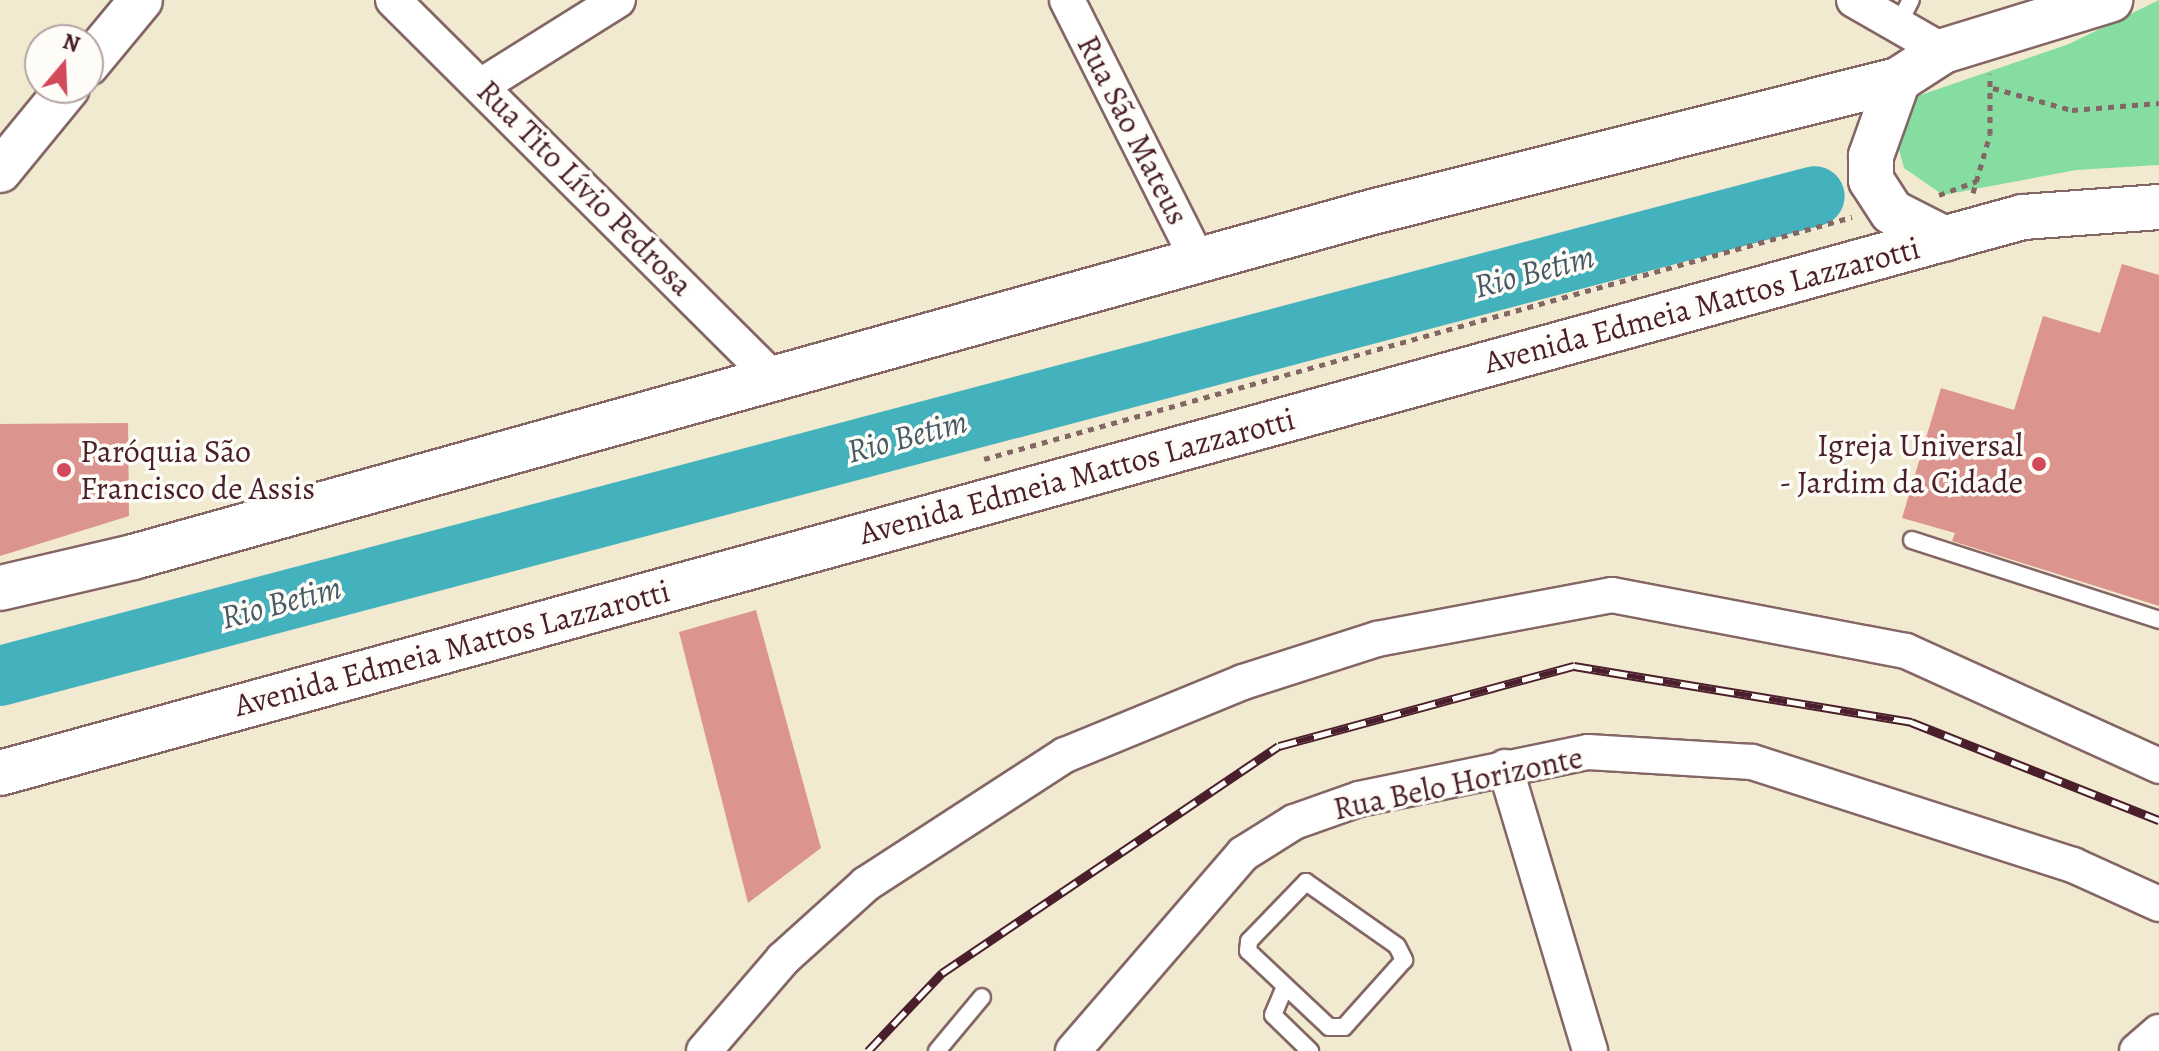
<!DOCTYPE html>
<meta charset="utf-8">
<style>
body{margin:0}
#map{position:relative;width:2159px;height:1051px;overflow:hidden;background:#f1e9d0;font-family:Alegreya,serif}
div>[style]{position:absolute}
.green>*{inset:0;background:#85dda2}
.river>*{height:60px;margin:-30px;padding:0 30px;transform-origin:30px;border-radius:30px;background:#43b2bc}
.building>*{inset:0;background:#dc948f}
.path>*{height:5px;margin-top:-2.5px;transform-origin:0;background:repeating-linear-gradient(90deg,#846665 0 6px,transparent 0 12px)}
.roads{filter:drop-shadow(2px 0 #846665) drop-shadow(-2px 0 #846665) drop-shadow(0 2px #846665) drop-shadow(0 -2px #846665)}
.service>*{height:16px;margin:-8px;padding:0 8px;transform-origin:8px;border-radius:8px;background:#fff}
.minor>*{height:34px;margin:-17px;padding:0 17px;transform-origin:17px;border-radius:17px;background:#fff}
.tertiary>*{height:42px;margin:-21px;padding:0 21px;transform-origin:21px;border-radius:21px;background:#fff}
.primary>*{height:44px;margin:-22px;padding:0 22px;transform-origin:22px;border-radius:22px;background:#fff}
.rail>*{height:9px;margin-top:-4.5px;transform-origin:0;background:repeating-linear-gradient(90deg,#fdfcf7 0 18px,#4a1f2b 0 36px);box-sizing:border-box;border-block:2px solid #4a1f2b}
.dots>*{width:22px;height:22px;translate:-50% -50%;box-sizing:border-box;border:4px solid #fdfcf7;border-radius:50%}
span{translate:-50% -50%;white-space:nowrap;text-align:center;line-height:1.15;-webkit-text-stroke:7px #fdfcf7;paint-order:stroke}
.street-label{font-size:32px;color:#4a1f2b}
.poi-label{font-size:32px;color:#4a1f2b}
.right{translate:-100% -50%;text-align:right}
.left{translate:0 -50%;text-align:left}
.water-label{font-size:34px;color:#475a65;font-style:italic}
.north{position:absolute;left:24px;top:24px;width:80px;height:80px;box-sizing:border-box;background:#fdfcf7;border:2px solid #b5a4a5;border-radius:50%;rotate:19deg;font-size:22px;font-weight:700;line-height:32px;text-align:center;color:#4a1f2b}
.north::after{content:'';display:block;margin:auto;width:28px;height:36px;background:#d1495b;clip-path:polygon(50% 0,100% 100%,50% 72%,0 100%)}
</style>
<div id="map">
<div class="green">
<div style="clip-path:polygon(2159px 0,2159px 165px,2076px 170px,1943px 195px,1904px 168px,1896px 138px,1915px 97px,2069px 44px)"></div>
</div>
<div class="river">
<div style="left:0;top:676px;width:1877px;rotate:-14.81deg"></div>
</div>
<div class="building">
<div style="clip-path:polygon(2122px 264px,2159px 275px,2159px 606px,1952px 541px,1955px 533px,1902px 518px,1941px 388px,2014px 410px,2043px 316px,2100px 333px)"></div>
<div style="clip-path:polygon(128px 423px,129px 516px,0 556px,0 424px)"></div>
<div style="clip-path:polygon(756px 610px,821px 848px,748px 903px,679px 632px)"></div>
</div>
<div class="path">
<div style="left:1993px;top:88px;width:82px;rotate:15.6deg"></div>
<div style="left:2072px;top:110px;width:87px;rotate:-4.6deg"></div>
<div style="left:1973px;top:193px;width:61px;rotate:-73.9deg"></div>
<div style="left:1990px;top:134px;width:60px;rotate:-90deg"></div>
<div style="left:1939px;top:195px;width:40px;rotate:-20.2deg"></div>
<div style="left:984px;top:459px;width:901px;rotate:-15.58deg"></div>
</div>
<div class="roads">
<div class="service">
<div style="left:1898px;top:25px;width:28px;rotate:-63deg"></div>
<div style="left:1912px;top:540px;width:260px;rotate:17.9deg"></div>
<div style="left:1306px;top:882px;width:111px;rotate:35.1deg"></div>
<div style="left:1397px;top:946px;width:16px;rotate:63deg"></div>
<div style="left:1404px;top:960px;width:90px;rotate:131.8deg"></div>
<div style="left:1344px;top:1027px;width:15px;rotate:180deg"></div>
<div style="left:1329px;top:1027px;width:111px;rotate:-136.8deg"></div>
<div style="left:1248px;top:951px;width:10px;rotate:-84deg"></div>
<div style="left:1249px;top:941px;width:82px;rotate:-46deg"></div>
<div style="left:1284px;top:989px;width:28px;rotate:113deg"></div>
<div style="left:1273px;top:1015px;width:52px;rotate:44.2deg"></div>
<div style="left:937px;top:1051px;width:70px;rotate:-50.2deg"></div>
</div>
<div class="minor">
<div style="left:393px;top:0;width:537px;rotate:44.85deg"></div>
<div style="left:1067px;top:0;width:291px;rotate:63.3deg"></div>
<div style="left:1854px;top:0;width:103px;rotate:29.8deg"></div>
<div style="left:484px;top:84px;width:158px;rotate:-32.1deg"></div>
<div style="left:1505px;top:767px;width:296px;rotate:73.3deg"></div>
<div style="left:704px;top:1051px;width:121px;rotate:-49.3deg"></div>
<div style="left:783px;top:959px;width:112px;rotate:-42.1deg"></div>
<div style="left:866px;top:884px;width:237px;rotate:-33deg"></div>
<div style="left:1065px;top:755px;width:192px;rotate:-22.3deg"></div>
<div style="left:1243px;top:682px;width:141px;rotate:-17.8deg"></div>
<div style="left:1377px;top:639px;width:239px;rotate:-10.6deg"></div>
<div style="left:1612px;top:595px;width:299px;rotate:10.8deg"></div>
<div style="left:1906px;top:651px;width:278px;rotate:24.4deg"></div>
<div style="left:1073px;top:1051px;width:260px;rotate:-49.2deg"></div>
<div style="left:1243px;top:854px;width:60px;rotate:-32.1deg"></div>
<div style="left:1294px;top:822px;width:69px;rotate:-19.5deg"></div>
<div style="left:1359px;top:799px;width:234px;rotate:-11.6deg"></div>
<div style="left:1588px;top:752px;width:164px;rotate:3.5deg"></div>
<div style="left:1752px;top:762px;width:337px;rotate:17.8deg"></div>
<div style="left:2073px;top:865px;width:94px;rotate:24.4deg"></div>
<div style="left:2137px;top:1051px;width:29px;rotate:-41deg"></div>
</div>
<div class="tertiary">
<div style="left:88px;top:64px;width:83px;rotate:-50.4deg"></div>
<div style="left:0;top:171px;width:107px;rotate:-50.7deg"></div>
</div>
<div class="primary">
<div style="left:1898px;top:80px;width:81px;rotate:109.6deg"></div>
<div style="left:1871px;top:156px;width:24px;rotate:90deg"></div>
<div style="left:1871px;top:180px;width:38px;rotate:57deg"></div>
<div style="left:1892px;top:212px;width:59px;rotate:27deg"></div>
<div style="left:0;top:588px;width:137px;rotate:-13.1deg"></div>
<div style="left:133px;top:557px;width:1290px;rotate:-15.56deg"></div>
<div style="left:1376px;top:211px;width:538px;rotate:-14.09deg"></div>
<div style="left:1898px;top:80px;width:54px;rotate:-32.8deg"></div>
<div style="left:1943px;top:51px;width:175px;rotate:-17deg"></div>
<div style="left:0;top:773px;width:2098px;rotate:-15.37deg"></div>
<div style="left:2023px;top:217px;width:136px;rotate:-4.2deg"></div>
</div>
</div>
<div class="rail">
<div style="left:868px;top:1051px;width:108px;rotate:-46.5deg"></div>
<div style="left:942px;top:973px;width:406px;rotate:-34deg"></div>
<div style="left:1279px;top:746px;width:306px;rotate:-15.2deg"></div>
<div style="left:1574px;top:666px;width:342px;rotate:9.4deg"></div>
<div style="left:1911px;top:722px;width:267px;rotate:21.6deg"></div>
</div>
<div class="dots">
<div style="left:2039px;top:464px;background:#d1495b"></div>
<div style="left:64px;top:470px;background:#d1495b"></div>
</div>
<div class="street-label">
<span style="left:1133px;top:130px;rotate:63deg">Rua São Mateus</span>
<span style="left:585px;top:188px;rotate:45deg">Rua Tito Lívio Pedrosa</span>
<span style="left:1702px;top:305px;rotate:-15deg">Avenida Edmeia Mattos Lazzarotti</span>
<span style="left:1077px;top:476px;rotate:-15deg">Avenida Edmeia Mattos Lazzarotti</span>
<span style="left:452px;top:648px;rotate:-15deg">Avenida Edmeia Mattos Lazzarotti</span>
<span style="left:1458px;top:783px;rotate:-12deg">Rua Belo Horizonte</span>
</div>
<div class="poi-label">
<span class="right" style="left:2023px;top:464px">Igreja Universal<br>- Jardim da Cidade</span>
<span class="left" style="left:80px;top:470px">Paróquia São<br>Francisco de Assis</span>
</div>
<div class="water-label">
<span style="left:1534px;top:271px;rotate:-15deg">Rio Betim</span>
<span style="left:907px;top:436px;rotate:-15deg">Rio Betim</span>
<span style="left:281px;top:602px;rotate:-15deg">Rio Betim</span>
</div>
<div class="north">N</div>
</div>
